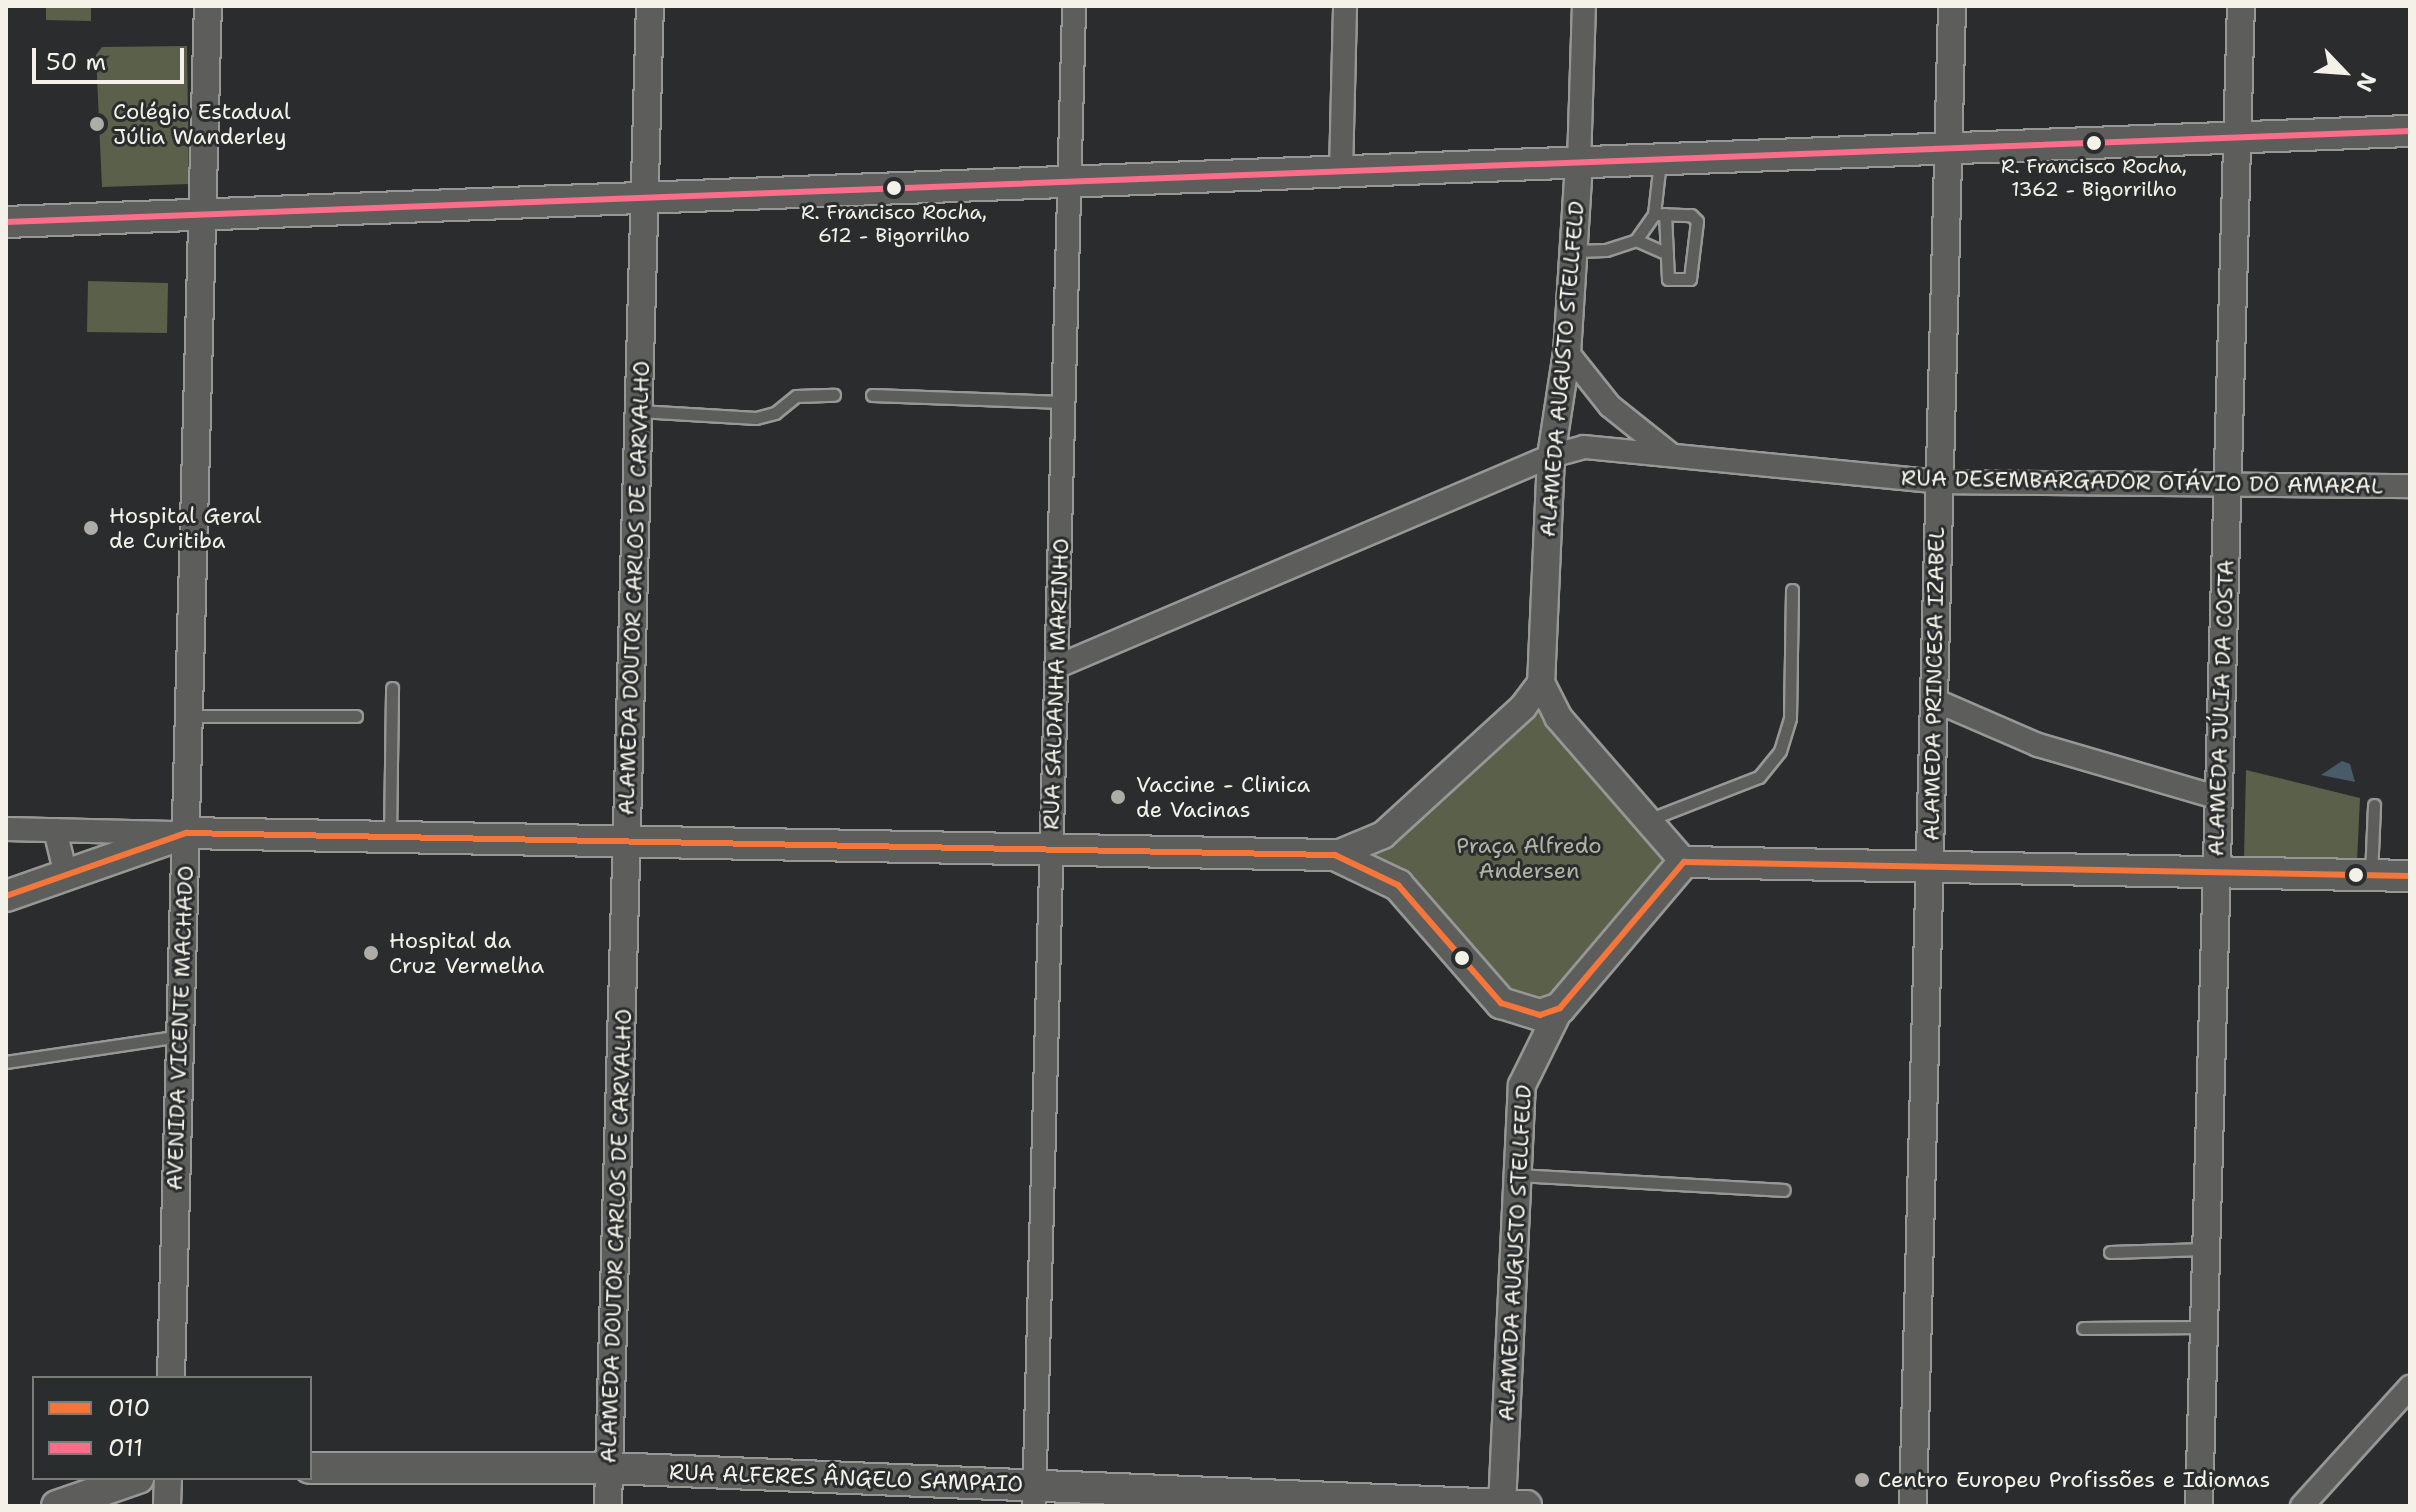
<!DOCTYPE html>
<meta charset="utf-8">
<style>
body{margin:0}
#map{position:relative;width:2416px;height:1512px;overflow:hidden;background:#2b2c2d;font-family:"Shantell Sans",sans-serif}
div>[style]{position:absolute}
.green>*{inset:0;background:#5a604a}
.water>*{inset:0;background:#475b68}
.roads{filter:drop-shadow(2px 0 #979796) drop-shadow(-2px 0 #979796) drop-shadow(0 2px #979796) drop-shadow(0 -2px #979796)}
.service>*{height:11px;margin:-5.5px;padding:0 5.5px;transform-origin:5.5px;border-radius:5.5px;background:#5d5d5c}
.minor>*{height:22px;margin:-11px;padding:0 11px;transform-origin:11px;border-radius:11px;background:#5d5d5c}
.tertiary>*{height:26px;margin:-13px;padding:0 13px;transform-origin:13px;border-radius:13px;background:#5d5d5c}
.secondary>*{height:30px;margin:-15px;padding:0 15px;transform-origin:15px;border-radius:15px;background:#5d5d5c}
.bus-1>*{height:6px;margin:-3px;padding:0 3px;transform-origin:3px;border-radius:3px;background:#f5763a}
.bus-2>*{height:6px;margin:-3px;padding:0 3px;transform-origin:3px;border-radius:3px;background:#fb6d88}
.dots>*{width:22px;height:22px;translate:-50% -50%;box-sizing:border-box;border:4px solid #2a2d2e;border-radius:50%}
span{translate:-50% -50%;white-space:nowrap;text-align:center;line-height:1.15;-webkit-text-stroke:6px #2a2d2e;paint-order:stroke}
.bus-label{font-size:20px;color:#f4f1e8}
.poi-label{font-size:22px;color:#f4f1e8}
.left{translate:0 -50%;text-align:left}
.street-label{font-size:22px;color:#f4f1e8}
.park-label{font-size:22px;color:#b2b3a3}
.frame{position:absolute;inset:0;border:8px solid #f4f1e8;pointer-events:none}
.legend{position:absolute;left:32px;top:1376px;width:280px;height:104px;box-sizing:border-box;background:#2a2d2e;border:2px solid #7b7b78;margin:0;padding:10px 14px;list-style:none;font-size:24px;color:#f4f1e8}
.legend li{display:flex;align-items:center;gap:16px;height:40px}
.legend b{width:40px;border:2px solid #7b7b78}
.north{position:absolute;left:2304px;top:32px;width:80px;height:80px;-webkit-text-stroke:6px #2a2d2e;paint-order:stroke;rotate:115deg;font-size:22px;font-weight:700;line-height:32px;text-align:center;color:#f4f1e8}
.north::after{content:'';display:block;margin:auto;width:28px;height:36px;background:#f4f1e8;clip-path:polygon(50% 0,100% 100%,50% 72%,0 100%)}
.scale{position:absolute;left:32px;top:48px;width:152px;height:36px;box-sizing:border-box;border:4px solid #f4f1e8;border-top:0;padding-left:10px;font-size:24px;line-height:28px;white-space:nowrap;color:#f4f1e8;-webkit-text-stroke:6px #2a2d2e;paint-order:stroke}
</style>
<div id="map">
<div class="green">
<div style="clip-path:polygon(46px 6px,91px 6px,91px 21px,46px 20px)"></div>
<div style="clip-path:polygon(187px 46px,189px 184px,102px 187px,96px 55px,102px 47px)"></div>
<div style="clip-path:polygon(88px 281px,168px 283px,167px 333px,87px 332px)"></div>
<div style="clip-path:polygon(1531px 698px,1684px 862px,1560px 1008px,1525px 1014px,1352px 851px)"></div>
<div style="clip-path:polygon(2246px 770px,2360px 798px,2357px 861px,2244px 858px)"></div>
</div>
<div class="water">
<div style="clip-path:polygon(2342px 761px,2350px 764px,2355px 782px,2321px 775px)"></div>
</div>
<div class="roads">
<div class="service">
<div style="left:1654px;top:214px;width:37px;rotate:2deg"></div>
<div style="left:1691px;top:215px;width:8px;rotate:45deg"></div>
<div style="left:1697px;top:221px;width:58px;rotate:96.9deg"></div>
<div style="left:1690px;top:279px;width:22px;rotate:180deg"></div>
<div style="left:1668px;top:279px;width:65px;rotate:-92.6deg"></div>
<div style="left:1636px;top:240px;width:34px;rotate:24deg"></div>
<div style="left:1574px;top:251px;width:32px;rotate:-2deg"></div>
<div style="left:1606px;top:250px;width:32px;rotate:-18deg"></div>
<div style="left:1636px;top:240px;width:32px;rotate:-55deg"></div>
<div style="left:1654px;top:214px;width:53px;rotate:-83.5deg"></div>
<div style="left:872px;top:395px;width:191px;rotate:2.1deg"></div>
<div style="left:639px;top:411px;width:117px;rotate:3.4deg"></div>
<div style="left:756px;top:418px;width:20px;rotate:-15deg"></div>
<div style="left:775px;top:413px;width:27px;rotate:-39deg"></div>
<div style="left:796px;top:396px;width:38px;rotate:-2deg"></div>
<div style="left:189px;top:716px;width:167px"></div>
<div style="left:1648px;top:820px;width:119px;rotate:-21.2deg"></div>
<div style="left:1759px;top:777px;width:33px;rotate:-51deg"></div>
<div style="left:1780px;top:751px;width:34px;rotate:-73deg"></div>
<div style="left:1790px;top:718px;width:128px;rotate:-89.1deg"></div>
<div style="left:390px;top:836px;width:148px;rotate:-89.2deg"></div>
<div style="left:2371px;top:875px;width:70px;rotate:-87.5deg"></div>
<div style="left:6px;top:1062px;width:175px;rotate:-8.5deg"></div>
<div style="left:1518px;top:1175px;width:266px;rotate:3.2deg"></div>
<div style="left:2110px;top:1252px;width:95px;rotate:-1.8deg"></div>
<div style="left:2083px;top:1328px;width:121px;rotate:-0.5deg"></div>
</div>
<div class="minor">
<div style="left:1579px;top:163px;width:157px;rotate:-88.2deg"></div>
<div style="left:1341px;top:172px;width:166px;rotate:-88.6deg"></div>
<div style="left:1567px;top:352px;width:69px;rotate:51.5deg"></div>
<div style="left:1610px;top:406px;width:77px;rotate:38.7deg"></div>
<div style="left:1056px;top:667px;width:538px;rotate:-23.09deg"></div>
<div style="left:1551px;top:456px;width:34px;rotate:-15deg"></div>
<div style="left:1584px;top:447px;width:357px;rotate:5.6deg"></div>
<div style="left:1939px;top:482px;width:471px;rotate:0.5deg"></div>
<div style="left:1934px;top:700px;width:113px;rotate:23.4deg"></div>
<div style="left:2038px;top:745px;width:189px;rotate:16.3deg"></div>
<div style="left:6px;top:829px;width:167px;rotate:1.4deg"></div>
<div style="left:55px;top:830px;width:46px;rotate:76.3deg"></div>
<div style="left:1034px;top:1506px;width:1501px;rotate:-88.47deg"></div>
<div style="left:2302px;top:1506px;width:161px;rotate:-47.8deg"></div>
</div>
<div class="tertiary">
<div style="left:1579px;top:163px;width:189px;rotate:93.6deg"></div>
<div style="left:1567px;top:352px;width:105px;rotate:98.7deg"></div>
<div style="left:1551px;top:456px;width:227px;rotate:92.5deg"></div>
<div style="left:1541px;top:683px;width:38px;rotate:63deg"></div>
<div style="left:1558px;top:717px;width:192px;rotate:49deg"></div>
<div style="left:1335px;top:855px;width:52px;rotate:-22.6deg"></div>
<div style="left:1383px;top:835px;width:190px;rotate:-42.4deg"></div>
<div style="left:1523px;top:707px;width:30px;rotate:-53deg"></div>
<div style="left:171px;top:1378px;width:1372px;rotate:-88.46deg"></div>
<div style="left:167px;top:1506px;width:28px;rotate:-88deg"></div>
<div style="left:608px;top:1506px;width:1501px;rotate:-88.4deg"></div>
<div style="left:1502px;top:1506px;width:421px;rotate:-87.3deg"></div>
<div style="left:1522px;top:1085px;width:86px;rotate:-63.7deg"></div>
<div style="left:1913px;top:1506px;width:1501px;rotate:-88.51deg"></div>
<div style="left:2199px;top:1506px;width:1501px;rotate:-88.4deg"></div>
</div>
<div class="secondary">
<div style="left:6px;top:222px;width:2406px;rotate:-2.17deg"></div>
<div style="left:6px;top:896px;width:191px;rotate:-19.3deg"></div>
<div style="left:186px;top:833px;width:1149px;rotate:1.1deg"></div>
<div style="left:1335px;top:855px;width:70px;rotate:25.5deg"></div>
<div style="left:1398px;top:885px;width:157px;rotate:48.9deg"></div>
<div style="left:1501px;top:1003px;width:41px;rotate:17.1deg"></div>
<div style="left:1540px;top:1015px;width:21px;rotate:-19deg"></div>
<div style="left:1560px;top:1008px;width:192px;rotate:-49.7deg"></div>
<div style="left:1684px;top:862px;width:726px;rotate:1.1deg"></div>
<div style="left:310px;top:1468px;width:299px"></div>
<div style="left:609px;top:1468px;width:918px;rotate:2.37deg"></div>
<div style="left:57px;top:1506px;width:86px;rotate:-19.1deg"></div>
</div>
</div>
<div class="bus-1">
<div style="left:6px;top:896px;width:191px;rotate:-19.3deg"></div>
<div style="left:186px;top:833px;width:1149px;rotate:1.1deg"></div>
<div style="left:1335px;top:855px;width:70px;rotate:25.5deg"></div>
<div style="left:1398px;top:885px;width:157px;rotate:48.9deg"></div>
<div style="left:1501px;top:1003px;width:41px;rotate:17.1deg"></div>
<div style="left:1540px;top:1015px;width:21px;rotate:-19deg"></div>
<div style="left:1560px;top:1008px;width:192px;rotate:-49.7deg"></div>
<div style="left:1684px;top:862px;width:726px;rotate:1.1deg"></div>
</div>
<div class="bus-2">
<div style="left:6px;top:222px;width:2406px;rotate:-2.17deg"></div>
</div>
<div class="dots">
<div style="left:97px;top:124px;background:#aeaca7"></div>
<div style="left:2094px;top:143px;background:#f4f1e8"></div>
<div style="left:894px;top:188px;background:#f4f1e8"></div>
<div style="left:91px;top:528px;background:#aeaca7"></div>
<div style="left:1118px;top:797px;background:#aeaca7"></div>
<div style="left:2356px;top:875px;background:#f4f1e8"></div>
<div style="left:371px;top:953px;background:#aeaca7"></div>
<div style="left:1462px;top:958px;background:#f4f1e8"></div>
<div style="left:1862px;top:1480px;background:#aeaca7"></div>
</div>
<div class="bus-label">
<span style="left:2094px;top:178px">R. Francisco Rocha,<br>1362 - Bigorrilho</span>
<span style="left:894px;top:224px">R. Francisco Rocha,<br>612 - Bigorrilho</span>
</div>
<div class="poi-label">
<span class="left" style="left:113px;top:124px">Colégio Estadual<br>Júlia Wanderley</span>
<span class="left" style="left:109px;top:528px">Hospital Geral<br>de Curitiba</span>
<span class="left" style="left:1136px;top:797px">Vaccine - Clinica<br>de Vacinas</span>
<span class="left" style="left:389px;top:953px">Hospital da<br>Cruz Vermelha</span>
<span class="left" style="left:1878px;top:1480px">Centro Europeu Profissões e Idiomas</span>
</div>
<div class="street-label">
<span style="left:1562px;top:369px;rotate:-85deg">ALAMEDA AUGUSTO STELLFELD</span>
<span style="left:2142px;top:482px;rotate:1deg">RUA DESEMBARGADOR OTÁVIO DO AMARAL</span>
<span style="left:634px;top:588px;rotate:-88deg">ALAMEDA DOUTOR CARLOS DE CARVALHO</span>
<span style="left:1056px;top:684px;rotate:-88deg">RUA SALDANHA MARINHO</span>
<span style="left:1934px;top:684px;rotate:-89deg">ALAMEDA PRINCESA IZABEL</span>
<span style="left:2221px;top:708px;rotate:-88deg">ALAMEDA JÚLIA DA COSTA</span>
<span style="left:180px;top:1028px;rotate:-88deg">AVENIDA VICENTE MACHADO</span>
<span style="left:616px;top:1236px;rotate:-88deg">ALAMEDA DOUTOR CARLOS DE CARVALHO</span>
<span style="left:1515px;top:1253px;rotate:-87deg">ALAMEDA AUGUSTO STELLFELD</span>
<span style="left:846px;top:1478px;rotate:2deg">RUA ALFERES ÂNGELO SAMPAIO</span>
</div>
<div class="park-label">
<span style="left:1529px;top:858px">Praça Alfredo<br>Andersen</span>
</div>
<div class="frame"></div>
<ul class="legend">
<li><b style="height:10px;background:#f5763a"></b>010</li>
<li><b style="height:10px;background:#fb6d88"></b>011</li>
</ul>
<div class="north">N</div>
<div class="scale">50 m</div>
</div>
